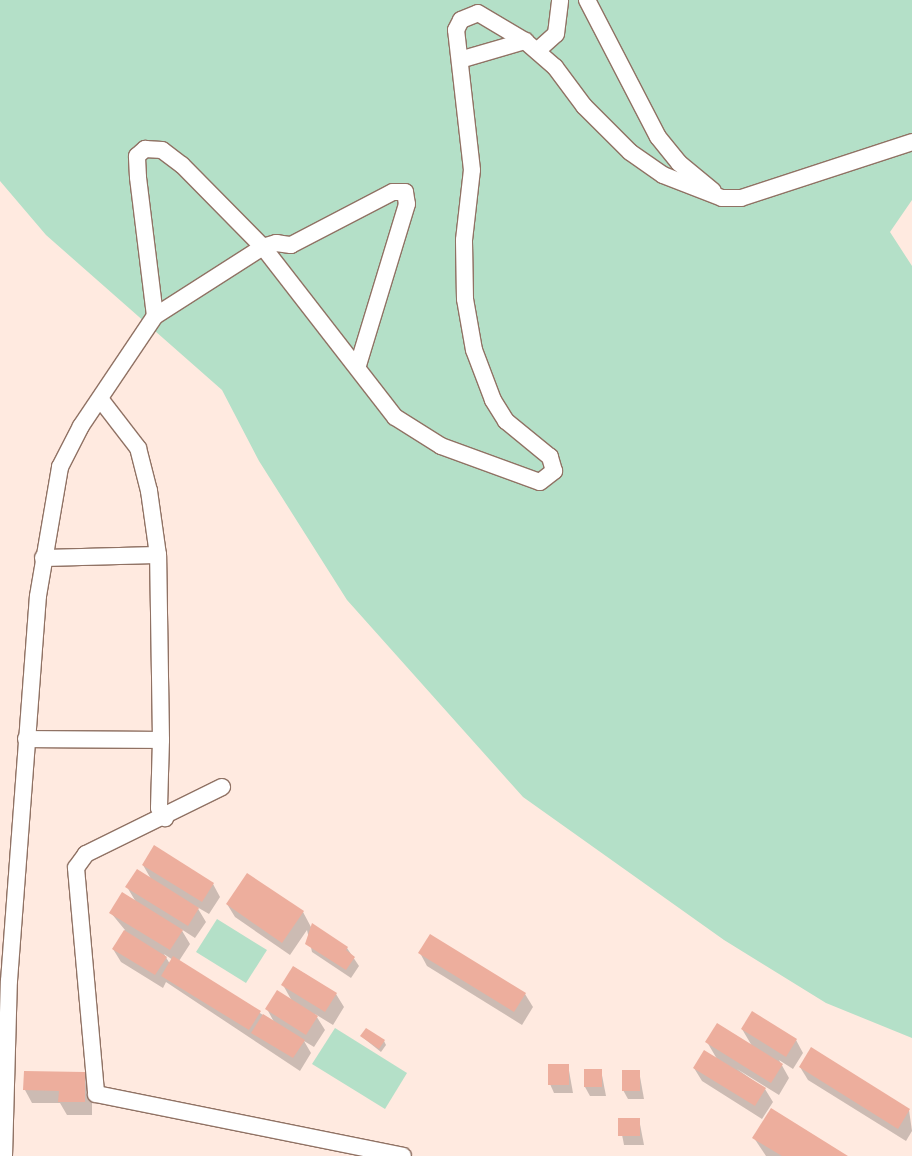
<!DOCTYPE html>
<style>
body{margin:0}
#map{position:relative;width:912px;height:1156px;overflow:hidden;background:#ffeae0;font-family:Figtree,sans-serif}
div>[style]{position:absolute}
.green>*{inset:0;background:#b4e0c8}
.shadow>*{inset:0;background:#0003}
.building>*{inset:0;background:#edae9d}
.roads{filter:drop-shadow(1px 0 #907264) drop-shadow(-1px 0 #907264) drop-shadow(0 1px #907264) drop-shadow(0 -1px #907264)}
.minor>*{height:16px;margin:-8px;padding:0 8px;transform-origin:8px;border-radius:8px;background:#fff}
span{translate:-50% -50%;white-space:nowrap;text-align:center;line-height:1.15;-webkit-text-stroke:4.5px #fcfcfc;paint-order:stroke}
</style>
<div id="map">
<div class="green">
<div style="clip-path:polygon(0 0,912px 0,912px 200px,890px 232px,912px 266px,912px 1038px,826px 1003px,724px 940px,523px 797px,347px 600px,259px 461px,222px 390px,46px 235px,0 181px)"></div>
<div style="clip-path:polygon(217px 919px,267px 950px,246px 983px,196px 952px)"></div>
<div style="clip-path:polygon(335px 1028px,407px 1073px,385px 1109px,312px 1064px)"></div>
</div>
<div class="shadow">
<div style="clip-path:polygon(evenodd,143px 865px,213px 884px,220px 897px,209px 914px,197px 907px,206px 922px,195px 938px,181px 929px,190px 944px,179px 961px,274px 1022px,267px 1009px,292px 1001px,283px 985px,294px 967px,336px 994px,344px 1007px,333px 1025px,315px 1014px,325px 1030px,314px 1047px,304px 1041px,311px 1053px,300px 1071px,166px 982px,163px 988px,121px 962px,113px 949px,125px 930px,111px 913px,136px 902px,127px 887px,151px 879px,143px 865px,164px 954px,173px 960px,170px 964px,164px 954px)"></div>
<div style="clip-path:polygon(227px 904px,303px 912px,311px 927px,347px 948px,359px 966px,351px 978px,312px 952px,307px 930px,290px 955px,235px 917px)"></div>
<div style="clip-path:polygon(420px 953px,525px 994px,533px 1007px,522px 1025px,427px 966px)"></div>
<div style="clip-path:polygon(742px 1029px,796px 1040px,803px 1053px,793px 1069px,779px 1060px,789px 1078px,779px 1095px,737px 1069px,765px 1089px,773px 1102px,762px 1119px,702px 1081px,694px 1068px,717px 1059px,707px 1042px,752px 1046px)"></div>
<div style="clip-path:polygon(361px 1036px,384px 1041px,386px 1045px,381px 1052px)"></div>
<div style="clip-path:polygon(568px 1065px,573px 1093px,554px 1093px,550px 1084px)"></div>
<div style="clip-path:polygon(800px 1067px,909px 1110px,912px 1131px,906px 1141px,808px 1080px)"></div>
<div style="clip-path:polygon(601px 1070px,606px 1096px,590px 1096px,585px 1087px)"></div>
<div style="clip-path:polygon(639px 1071px,644px 1099px,628px 1099px,623px 1090px)"></div>
<div style="clip-path:polygon(85px 1073px,92px 1087px,92px 1115px,67px 1115px,60px 1103px,32px 1103px,25px 1090px)"></div>
<div style="clip-path:polygon(619px 1119px,639px 1119px,644px 1145px,624px 1145px)"></div>
<div style="clip-path:polygon(754px 1138px,846px 1156px,766px 1156px)"></div>
</div>
<div class="building">
<div style="clip-path:polygon(154px 845px,214px 883px,202px 902px,142px 865px)"></div>
<div style="clip-path:polygon(137px 869px,199px 908px,188px 926px,125px 887px)"></div>
<div style="clip-path:polygon(247px 873px,304px 911px,282px 943px,226px 904px)"></div>
<div style="clip-path:polygon(122px 892px,183px 930px,170px 950px,109px 913px)"></div>
<div style="clip-path:polygon(312px 923px,348px 947px,346px 950px,355px 957px,346px 970px,305px 944px)"></div>
<div style="clip-path:polygon(124px 930px,167px 957px,155px 975px,112px 949px)"></div>
<div style="clip-path:polygon(430px 934px,526px 993px,514px 1012px,418px 953px)"></div>
<div style="clip-path:polygon(173px 956px,261px 1011px,249px 1030px,161px 976px)"></div>
<div style="clip-path:polygon(293px 966px,337px 993px,325px 1012px,281px 985px)"></div>
<div style="clip-path:polygon(277px 990px,318px 1016px,306px 1035px,265px 1009px)"></div>
<div style="clip-path:polygon(752px 1011px,797px 1039px,786px 1057px,741px 1029px)"></div>
<div style="clip-path:polygon(263px 1014px,305px 1040px,293px 1058px,251px 1033px)"></div>
<div style="clip-path:polygon(717px 1023px,783px 1064px,771px 1083px,705px 1042px)"></div>
<div style="clip-path:polygon(366px 1028px,385px 1040px,379px 1049px,360px 1036px)"></div>
<div style="clip-path:polygon(811px 1047px,910px 1109px,898px 1129px,799px 1067px)"></div>
<div style="clip-path:polygon(704px 1050px,766px 1088px,755px 1106px,693px 1068px)"></div>
<div style="clip-path:polygon(548px 1064px,569px 1064px,569px 1085px,548px 1085px)"></div>
<div style="clip-path:polygon(584px 1069px,602px 1069px,602px 1087px,584px 1087px)"></div>
<div style="clip-path:polygon(622px 1070px,640px 1070px,640px 1091px,622px 1091px)"></div>
<div style="clip-path:polygon(24px 1071px,85px 1072px,85px 1102px,58px 1102px,59px 1091px,23px 1090px)"></div>
<div style="clip-path:polygon(771px 1108px,848px 1156px,782px 1156px,752px 1138px)"></div>
<div style="clip-path:polygon(618px 1118px,640px 1118px,640px 1136px,618px 1136px)"></div>
</div>
<div class="roads">
<div class="minor">
<div style="left:587px;top:0;width:154px;rotate:62.6deg"></div>
<div style="left:658px;top:137px;width:33px;rotate:51deg"></div>
<div style="left:679px;top:163px;width:44px;rotate:39.5deg"></div>
<div style="left:538px;top:50px;width:24px;rotate:-42deg"></div>
<div style="left:556px;top:34px;width:34px;rotate:-83deg"></div>
<div style="left:463px;top:59px;width:65px;rotate:-16.2deg"></div>
<div style="left:155px;top:316px;width:140px;rotate:-97deg"></div>
<div style="left:138px;top:177px;width:21px;rotate:-93deg"></div>
<div style="left:137px;top:156px;width:11px;rotate:-41deg"></div>
<div style="left:145px;top:149px;width:17px;rotate:3deg"></div>
<div style="left:162px;top:150px;width:25px;rotate:37deg"></div>
<div style="left:182px;top:165px;width:115px;rotate:45.4deg"></div>
<div style="left:263px;top:247px;width:215px;rotate:52.2deg"></div>
<div style="left:395px;top:417px;width:54px;rotate:32.2deg"></div>
<div style="left:441px;top:446px;width:105px;rotate:20deg"></div>
<div style="left:540px;top:482px;width:18px;rotate:-38deg"></div>
<div style="left:554px;top:471px;width:15px;rotate:-106deg"></div>
<div style="left:550px;top:457px;width:57px;rotate:-140.7deg"></div>
<div style="left:506px;top:421px;width:25px;rotate:-122deg"></div>
<div style="left:493px;top:400px;width:53px;rotate:-110.8deg"></div>
<div style="left:474px;top:350px;width:52px;rotate:-100deg"></div>
<div style="left:465px;top:299px;width:59px;rotate:-91deg"></div>
<div style="left:464px;top:240px;width:70px;rotate:-83.5deg"></div>
<div style="left:472px;top:170px;width:141px;rotate:-96.5deg"></div>
<div style="left:456px;top:30px;width:11px;rotate:-63deg"></div>
<div style="left:461px;top:20px;width:18px;rotate:-22deg"></div>
<div style="left:478px;top:13px;width:55px;rotate:30.8deg"></div>
<div style="left:525px;top:41px;width:40px;rotate:41deg"></div>
<div style="left:555px;top:67px;width:49px;rotate:53.4deg"></div>
<div style="left:584px;top:106px;width:65px;rotate:45deg"></div>
<div style="left:630px;top:152px;width:40px;rotate:34.9deg"></div>
<div style="left:663px;top:175px;width:63px;rotate:21.3deg"></div>
<div style="left:722px;top:198px;width:19px"></div>
<div style="left:741px;top:198px;width:180px;rotate:-18.1deg"></div>
<div style="left:43px;top:558px;width:115px;rotate:-1.5deg"></div>
<div style="left:26px;top:739px;width:135px;rotate:0.4deg"></div>
<div style="left:161px;top:740px;width:185px;rotate:-90.9deg"></div>
<div style="left:158px;top:555px;width:65px;rotate:-98deg"></div>
<div style="left:149px;top:491px;width:44px;rotate:-104.3deg"></div>
<div style="left:138px;top:448px;width:61px;rotate:-127.6deg"></div>
<div style="left:161px;top:740px;width:68px;rotate:91.7deg"></div>
<div style="left:159px;top:808px;width:12px;rotate:59deg"></div>
<div style="left:222px;top:787px;width:152px;rotate:153.8deg"></div>
<div style="left:86px;top:854px;width:17px;rotate:126deg"></div>
<div style="left:76px;top:868px;width:227px;rotate:84.9deg"></div>
<div style="left:96px;top:1094px;width:313px;rotate:11.4deg"></div>
<div style="left:4px;top:1156px;width:175px;rotate:-88.4deg"></div>
<div style="left:9px;top:981px;width:386px;rotate:-85.7deg"></div>
<div style="left:38px;top:596px;width:131px;rotate:-80.3deg"></div>
<div style="left:60px;top:467px;width:46px;rotate:-62.9deg"></div>
<div style="left:81px;top:426px;width:133px;rotate:-56.1deg"></div>
<div style="left:155px;top:316px;width:128px;rotate:-32.6deg"></div>
<div style="left:263px;top:247px;width:14px;rotate:-17deg"></div>
<div style="left:276px;top:243px;width:15px;rotate:8deg"></div>
<div style="left:291px;top:245px;width:115px;rotate:-27.5deg"></div>
<div style="left:393px;top:192px;width:12px"></div>
<div style="left:405px;top:192px;width:12px;rotate:81deg"></div>
<div style="left:407px;top:204px;width:168px;rotate:106.9deg"></div>
</div>
</div>
</div>
